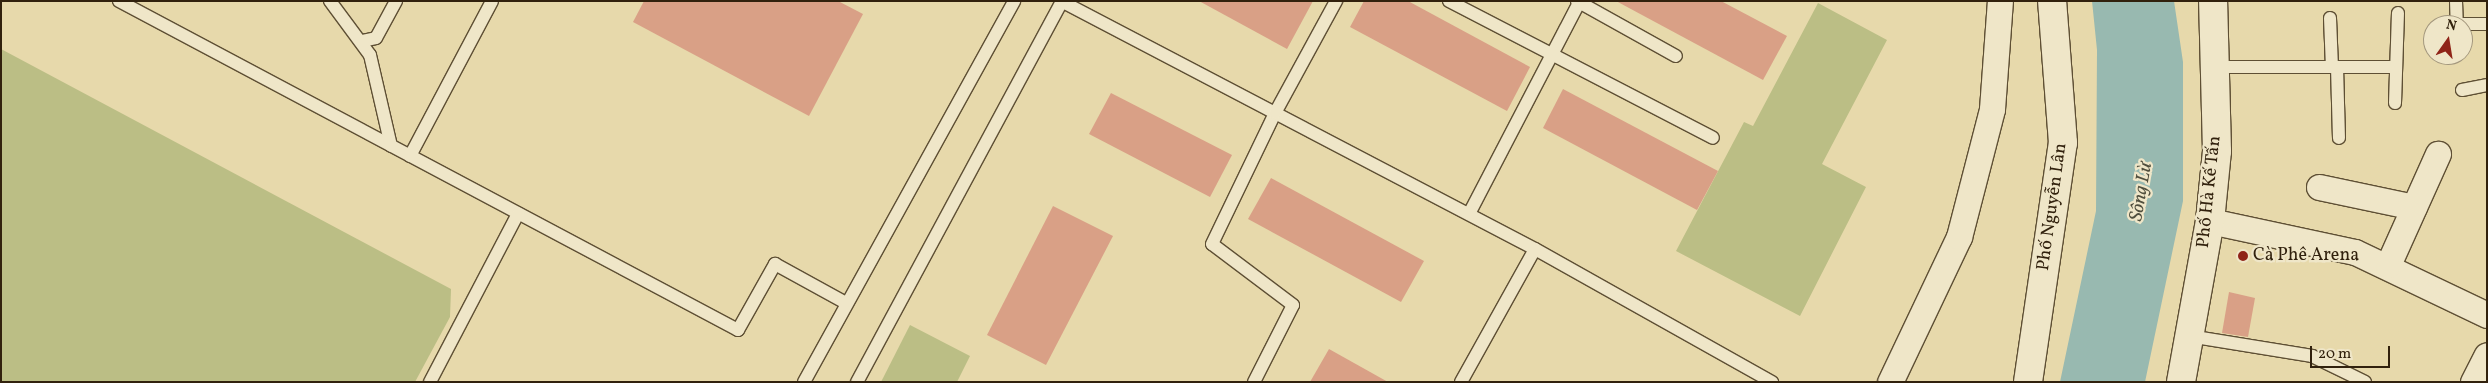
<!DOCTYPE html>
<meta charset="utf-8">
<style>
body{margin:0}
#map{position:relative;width:2488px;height:383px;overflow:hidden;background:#e7d9ab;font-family:Vollkorn,serif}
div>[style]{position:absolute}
.green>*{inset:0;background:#bbbe85}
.water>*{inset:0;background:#98b9b0}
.building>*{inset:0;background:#d9a086}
.roads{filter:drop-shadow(1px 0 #5e4f34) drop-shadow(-1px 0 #5e4f34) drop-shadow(0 1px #5e4f34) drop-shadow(0 -1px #5e4f34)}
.service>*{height:12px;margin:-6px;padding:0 6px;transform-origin:6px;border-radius:6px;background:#efe6c8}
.minor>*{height:25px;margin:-12.5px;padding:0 12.5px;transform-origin:12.5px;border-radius:12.5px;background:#efe6c8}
.tertiary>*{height:28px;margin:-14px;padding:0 14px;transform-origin:14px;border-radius:14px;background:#efe6c8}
.dots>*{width:14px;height:14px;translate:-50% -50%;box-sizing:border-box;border:2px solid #efe6c8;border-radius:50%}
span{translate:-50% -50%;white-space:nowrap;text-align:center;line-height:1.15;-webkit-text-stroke:4.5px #efe6c8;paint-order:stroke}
.street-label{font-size:18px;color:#31210d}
.poi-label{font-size:18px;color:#31210d}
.left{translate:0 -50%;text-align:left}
.water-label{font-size:19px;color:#504f3e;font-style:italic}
.frame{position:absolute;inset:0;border:2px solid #31210d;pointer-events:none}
.north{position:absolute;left:2423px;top:15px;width:50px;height:50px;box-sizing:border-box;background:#efe6c8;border:1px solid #a3977d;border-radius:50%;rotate:13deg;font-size:14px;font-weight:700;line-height:20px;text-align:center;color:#31210d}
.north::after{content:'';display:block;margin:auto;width:18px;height:22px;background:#8f2418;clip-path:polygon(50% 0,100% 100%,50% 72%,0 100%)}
.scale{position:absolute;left:2310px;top:346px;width:80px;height:22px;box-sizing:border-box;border:2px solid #31210d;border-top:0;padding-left:6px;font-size:15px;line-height:18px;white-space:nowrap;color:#31210d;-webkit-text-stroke:4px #efe6c8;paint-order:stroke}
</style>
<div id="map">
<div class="green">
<div style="clip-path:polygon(1818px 3px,1887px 40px,1822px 164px,1866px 187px,1800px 316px,1676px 251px,1744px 122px,1753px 126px)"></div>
<div style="clip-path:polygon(1px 49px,451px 289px,450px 317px,415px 382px,1px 382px)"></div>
<div style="clip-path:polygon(910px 325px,970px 356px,957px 382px,881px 382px)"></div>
</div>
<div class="water">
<div style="clip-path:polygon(2092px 1px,2174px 1px,2183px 62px,2183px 201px,2145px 382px,2060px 382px,2096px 211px,2097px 50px)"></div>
</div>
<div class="building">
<div style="clip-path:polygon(644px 1px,838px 1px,863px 14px,809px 116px,633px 22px)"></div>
<div style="clip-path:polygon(1199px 1px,1313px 1px,1287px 49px)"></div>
<div style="clip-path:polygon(1364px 1px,1408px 1px,1530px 67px,1507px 111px,1350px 27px)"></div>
<div style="clip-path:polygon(1616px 1px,1721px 1px,1787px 36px,1763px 80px)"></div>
<div style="clip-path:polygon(1563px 89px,1718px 171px,1697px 210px,1543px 128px)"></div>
<div style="clip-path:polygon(1111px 93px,1232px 155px,1210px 197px,1089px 134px)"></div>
<div style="clip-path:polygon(1271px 178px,1424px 261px,1401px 302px,1248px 219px)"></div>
<div style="clip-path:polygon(1053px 206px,1113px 236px,1046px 365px,987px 335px)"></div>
<div style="clip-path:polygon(2229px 292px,2255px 298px,2248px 337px,2222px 333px)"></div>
<div style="clip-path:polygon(1329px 349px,1388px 382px,1310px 382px)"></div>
</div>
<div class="roads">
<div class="service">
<div style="left:119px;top:1px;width:701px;rotate:27.99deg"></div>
<div style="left:738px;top:330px;width:76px;rotate:-60.7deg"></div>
<div style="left:775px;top:264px;width:81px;rotate:28.8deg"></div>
<div style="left:330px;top:1px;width:67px;rotate:53.5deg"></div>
<div style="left:370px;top:55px;width:93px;rotate:77deg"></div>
<div style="left:1061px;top:1px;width:535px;rotate:27.62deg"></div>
<div style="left:1535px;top:249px;width:272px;rotate:29.3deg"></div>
<div style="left:1449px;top:1px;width:297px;rotate:27.4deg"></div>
<div style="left:1577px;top:1px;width:113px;rotate:29.1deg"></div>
<div style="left:2456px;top:1px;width:23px;rotate:88deg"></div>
<div style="left:2457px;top:24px;width:30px"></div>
<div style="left:2330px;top:18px;width:49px;rotate:87.7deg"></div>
<div style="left:362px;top:41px;width:14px;rotate:-12deg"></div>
<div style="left:376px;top:38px;width:42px;rotate:-61.6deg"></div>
<div style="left:2218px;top:67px;width:178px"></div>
<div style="left:2337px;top:67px;width:71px;rotate:88.4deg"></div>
<div style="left:2462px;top:90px;width:25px;rotate:-11deg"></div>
<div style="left:2395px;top:103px;width:90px;rotate:-88.1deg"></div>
<div style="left:410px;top:156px;width:175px;rotate:-62.1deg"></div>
<div style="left:1469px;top:214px;width:240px;rotate:-62.5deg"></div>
<div style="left:2189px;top:336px;width:125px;rotate:9.2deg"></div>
<div style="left:2312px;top:356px;width:59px;rotate:26.1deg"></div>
<div style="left:430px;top:382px;width:190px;rotate:-62.4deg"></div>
<div style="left:804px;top:382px;width:435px;rotate:-61.1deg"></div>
<div style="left:857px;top:382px;width:433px;rotate:-61.7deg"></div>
<div style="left:1254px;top:382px;width:86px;rotate:-63.1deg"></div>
<div style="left:1293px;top:305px;width:101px;rotate:-143deg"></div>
<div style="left:1212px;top:244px;width:145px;rotate:-64.3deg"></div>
<div style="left:1275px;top:113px;width:128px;rotate:-61.4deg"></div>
<div style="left:1461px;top:382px;width:152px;rotate:-60.9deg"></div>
</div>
<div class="minor">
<div style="left:2319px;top:187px;width:97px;rotate:11.9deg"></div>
<div style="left:2210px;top:221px;width:148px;rotate:12.1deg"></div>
<div style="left:2355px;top:252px;width:146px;rotate:25.5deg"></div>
<div style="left:2388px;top:265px;width:122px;rotate:-65.8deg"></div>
<div style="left:1890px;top:382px;width:161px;rotate:-64.6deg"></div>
<div style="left:1959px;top:237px;width:132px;rotate:-75.5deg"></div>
<div style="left:1992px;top:109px;width:108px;rotate:-85.8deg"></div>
<div style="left:2473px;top:382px;width:30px;rotate:-63deg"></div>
</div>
<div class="tertiary">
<div style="left:2028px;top:382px;width:242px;rotate:-81.7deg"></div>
<div style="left:2063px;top:143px;width:142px;rotate:-94.4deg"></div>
<div style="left:2181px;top:382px;width:164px;rotate:-79.8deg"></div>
<div style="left:2210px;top:221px;width:70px;rotate:-84.3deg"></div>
<div style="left:2217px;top:151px;width:150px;rotate:-91.5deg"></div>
</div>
</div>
<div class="dots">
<div style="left:2243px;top:256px;background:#8f2418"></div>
</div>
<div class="street-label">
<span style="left:2210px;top:192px;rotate:-84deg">Phố Hà Kế Tấn</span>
<span style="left:2053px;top:207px;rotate:-82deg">Phố Nguyễn Lân</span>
</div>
<div class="poi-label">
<span class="left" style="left:2253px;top:256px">Cà Phê Arena</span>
</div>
<div class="water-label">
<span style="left:2142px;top:192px;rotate:-80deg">Sông Lừ</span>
</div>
<div class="frame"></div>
<div class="north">N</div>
<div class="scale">20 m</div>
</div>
